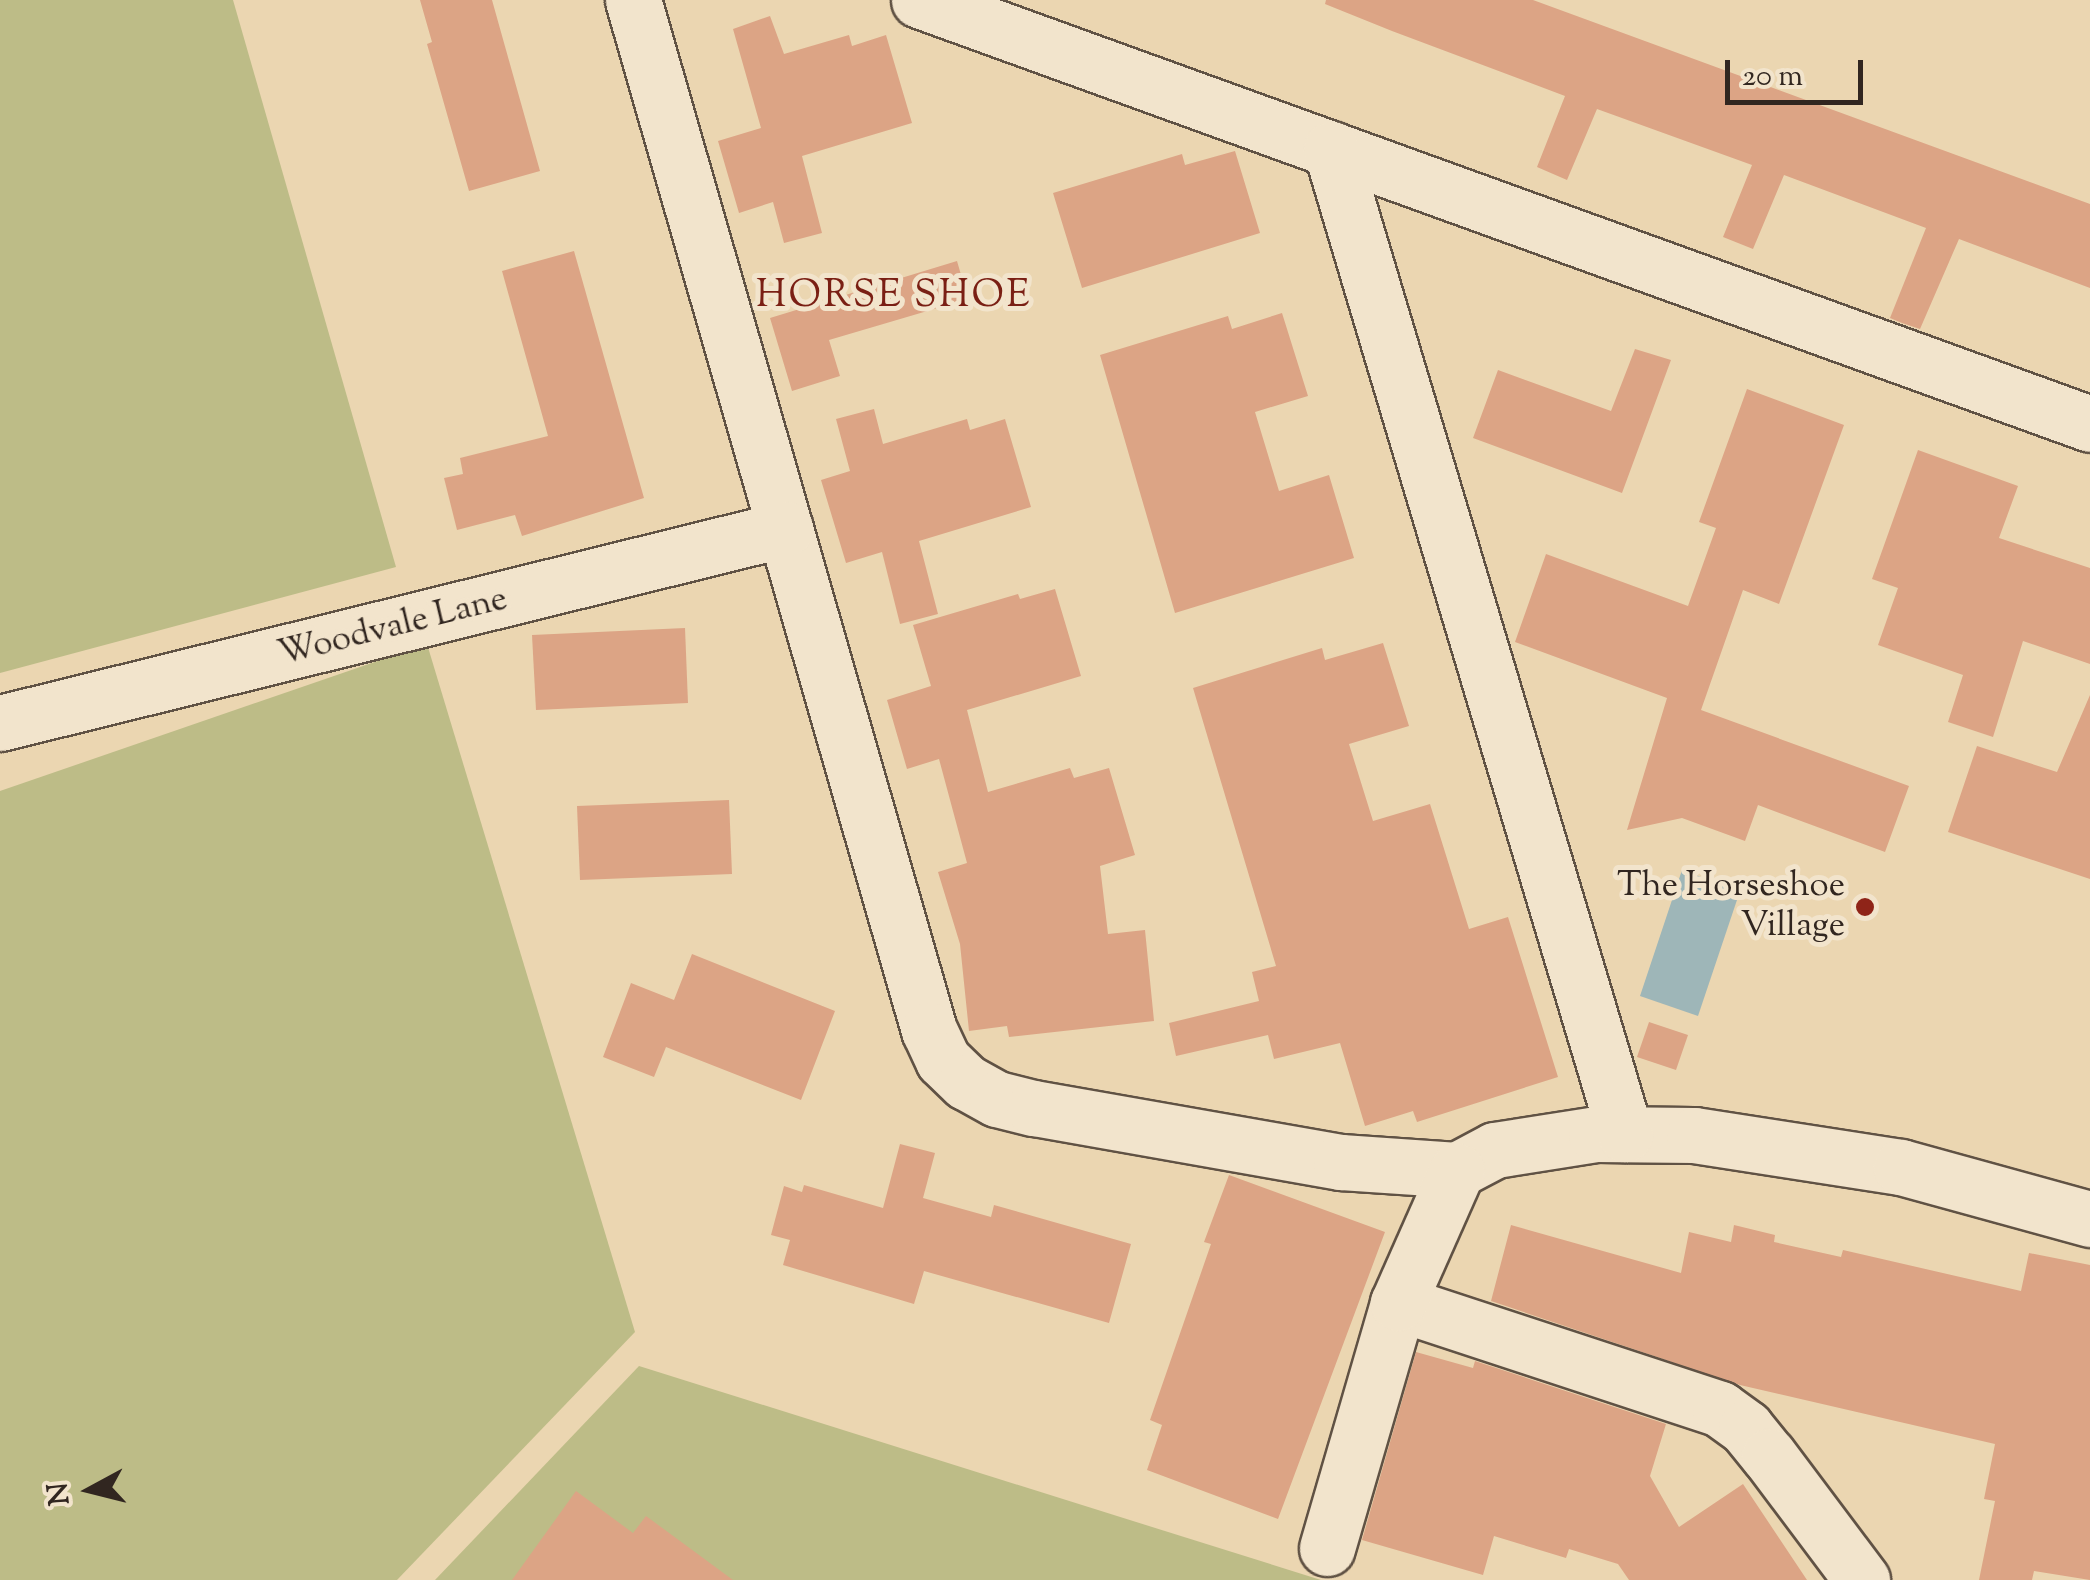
<!DOCTYPE html>
<style>
body{margin:0}
#map{position:relative;width:2090px;height:1580px;overflow:hidden;background:#ebd6b1;font-family:"Sorts Mill Goudy",serif}
div>[style]{position:absolute}
.green>*{inset:0;background:#bdbc87}
.water>*{inset:0;background:#9eb6b8}
.building>*{inset:0;background:#dca485}
.roads{filter:drop-shadow(2px 0 #605244) drop-shadow(-2px 0 #605244) drop-shadow(0 2px #605244) drop-shadow(0 -2px #605244)}
.street>*{height:55px;margin:-27.5px;padding:0 27.5px;transform-origin:27.5px;border-radius:27.5px;background:#f2e4cc}
.dots>*{width:28px;height:28px;translate:-50% -50%;box-sizing:border-box;border:5px solid #f2e4cc;border-radius:50%}
span{translate:-50% -50%;white-space:nowrap;text-align:center;line-height:1.15;-webkit-text-stroke:10px #f2e4cc;paint-order:stroke}
.street-label{font-size:35px;color:#312620}
.poi-label{font-size:35px;color:#312620}
.right{translate:-100% -50%;text-align:right}
.neighbourhood-label{font-size:38px;color:#7a1f14;letter-spacing:2.5px}
.north{position:absolute;left:40px;top:1440px;width:100px;height:100px;-webkit-text-stroke:8px #f2e4cc;paint-order:stroke;rotate:263deg;font-size:28px;font-weight:700;line-height:40px;text-align:center;color:#312620}
.north::after{content:'';display:block;margin:auto;width:35px;height:45px;background:#312620;clip-path:polygon(50% 0,100% 100%,50% 72%,0 100%)}
.scale{position:absolute;left:1725px;top:60px;width:138px;height:45px;box-sizing:border-box;border:5px solid #312620;border-top:0;padding-left:12px;font-size:30px;line-height:35px;white-space:nowrap;color:#312620;-webkit-text-stroke:8px #f2e4cc;paint-order:stroke}
</style>
<div id="map">
<div class="green">
<div style="clip-path:polygon(0 0,233px 0,396px 567px,0 673px)"></div>
<div style="clip-path:polygon(427px 644px,635px 1332px,397px 1580px,0 1580px,0 791px)"></div>
<div style="clip-path:polygon(639px 1366px,1321px 1580px,435px 1580px)"></div>
</div>
<div class="water">
<div style="clip-path:polygon(1682px 870px,1740px 891px,1698px 1016px,1640px 996px)"></div>
</div>
<div class="building">
<div style="clip-path:polygon(420px 0,492px 0,540px 171px,469px 191px,427px 44px,432px 42px)"></div>
<div style="clip-path:polygon(1326px 0,1533px 0,2090px 204px,2090px 288px,1959px 239px,1920px 329px,1902px 323px,1890px 318px,1926px 228px,1784px 175px,1753px 249px,1723px 237px,1752px 165px,1597px 109px,1567px 180px,1537px 167px,1565px 96px,1392px 31px,1325px 4px)"></div>
<div style="clip-path:polygon(770px 16px,784px 54px,849px 35px,852px 46px,886px 35px,912px 123px,802px 156px,822px 233px,784px 243px,773px 202px,739px 213px,718px 141px,761px 128px,733px 29px)"></div>
<div style="clip-path:polygon(1235px 151px,1260px 233px,1082px 288px,1053px 193px,1182px 154px,1185px 165px)"></div>
<div style="clip-path:polygon(574px 251px,644px 498px,522px 536px,515px 515px,457px 530px,444px 478px,463px 474px,460px 458px,548px 436px,502px 271px)"></div>
<div style="clip-path:polygon(957px 261px,968px 299px,829px 340px,840px 376px,792px 391px,770px 318px)"></div>
<div style="clip-path:polygon(1282px 313px,1308px 396px,1255px 412px,1279px 491px,1329px 475px,1354px 558px,1175px 613px,1100px 355px,1228px 316px,1232px 329px)"></div>
<div style="clip-path:polygon(1635px 349px,1671px 360px,1622px 493px,1473px 438px,1498px 370px,1611px 411px)"></div>
<div style="clip-path:polygon(1747px 389px,1844px 425px,1779px 604px,1743px 590px,1701px 710px,1909px 786px,1885px 852px,1758px 805px,1745px 841px,1682px 818px,1627px 830px,1667px 698px,1515px 642px,1546px 554px,1688px 606px,1716px 528px,1699px 522px)"></div>
<div style="clip-path:polygon(874px 409px,883px 444px,967px 419px,970px 430px,1005px 419px,1031px 507px,919px 541px,938px 614px,900px 624px,882px 552px,846px 563px,821px 480px,850px 471px,836px 419px)"></div>
<div style="clip-path:polygon(1918px 450px,2018px 486px,1999px 538px,2090px 568px,2090px 664px,2023px 641px,1993px 737px,1948px 722px,1963px 675px,1878px 645px,1898px 588px,1872px 579px)"></div>
<div style="clip-path:polygon(1055px 589px,1081px 676px,967px 710px,988px 792px,1070px 768px,1074px 778px,1109px 768px,1135px 855px,1100px 866px,1108px 934px,1145px 930px,1154px 1021px,1009px 1037px,1007px 1026px,969px 1031px,960px 944px,938px 872px,967px 863px,939px 759px,907px 769px,887px 700px,931px 686px,913px 625px,1018px 594px,1020px 599px)"></div>
<div style="clip-path:polygon(685px 628px,688px 703px,536px 710px,532px 635px)"></div>
<div style="clip-path:polygon(1383px 643px,1409px 726px,1349px 744px,1373px 821px,1430px 804px,1469px 929px,1508px 917px,1558px 1077px,1417px 1122px,1413px 1111px,1365px 1126px,1340px 1043px,1274px 1059px,1268px 1035px,1176px 1056px,1169px 1023px,1259px 1001px,1252px 972px,1276px 966px,1193px 688px,1322px 648px,1325px 660px)"></div>
<div style="clip-path:polygon(2090px 695px,2090px 879px,1948px 832px,1977px 746px,2057px 772px)"></div>
<div style="clip-path:polygon(729px 800px,732px 874px,580px 880px,577px 806px)"></div>
<div style="clip-path:polygon(692px 954px,835px 1011px,801px 1100px,666px 1047px,654px 1077px,603px 1057px,631px 983px,674px 1000px)"></div>
<div style="clip-path:polygon(1649px 1022px,1688px 1035px,1676px 1070px,1637px 1057px)"></div>
<div style="clip-path:polygon(900px 1144px,935px 1153px,923px 1198px,991px 1217px,994px 1205px,1131px 1244px,1109px 1323px,924px 1271px,914px 1304px,783px 1265px,790px 1240px,771px 1235px,784px 1186px,802px 1192px,804px 1185px,883px 1208px)"></div>
<div style="clip-path:polygon(1229px 1175px,1385px 1232px,1278px 1519px,1147px 1470px,1162px 1425px,1150px 1420px,1211px 1244px,1204px 1242px)"></div>
<div style="clip-path:polygon(1511px 1225px,1681px 1273px,1689px 1232px,1731px 1242px,1734px 1225px,1775px 1235px,1774px 1242px,1841px 1257px,1843px 1250px,2021px 1291px,2029px 1253px,2090px 1265px,2090px 1580px,2034px 1571px,2032px 1580px,1979px 1580px,1995px 1501px,1984px 1499px,1995px 1444px,1740px 1385px,1491px 1301px)"></div>
<div style="clip-path:polygon(1416px 1352px,1473px 1368px,1475px 1361px,1666px 1424px,1650px 1476px,1679px 1527px,1743px 1484px,1807px 1580px,1629px 1580px,1618px 1564px,1569px 1549px,1566px 1558px,1494px 1536px,1483px 1575px,1362px 1540px)"></div>
<div style="clip-path:polygon(576px 1491px,633px 1533px,646px 1516px,733px 1580px,512px 1580px)"></div>
</div>
<div class="roads">
<div class="street">
<div style="left:633px;top:0;width:1072px;rotate:73.97deg"></div>
<div style="left:929px;top:1030px;width:33px;rotate:65deg"></div>
<div style="left:943px;top:1060px;width:32px;rotate:44deg"></div>
<div style="left:966px;top:1082px;width:35px;rotate:29deg"></div>
<div style="left:997px;top:1099px;width:38px;rotate:14deg"></div>
<div style="left:1034px;top:1108px;width:312px;rotate:10deg"></div>
<div style="left:1341px;top:1162px;width:116px;rotate:3.9deg"></div>
<div style="left:1457px;top:1170px;width:43px;rotate:-27.8deg"></div>
<div style="left:1495px;top:1150px;width:102px;rotate:-9deg"></div>
<div style="left:1596px;top:1134px;width:98px;rotate:0.6deg"></div>
<div style="left:1694px;top:1135px;width:209px;rotate:8.8deg"></div>
<div style="left:1901px;top:1167px;width:196px;rotate:15.4deg"></div>
<div style="left:919px;top:0;width:1245px;rotate:19.9deg"></div>
<div style="left:1331px;top:149px;width:1028px;rotate:73.38deg"></div>
<div style="left:0;top:723px;width:809px;rotate:-13.88deg"></div>
<div style="left:1398px;top:1303px;width:339px;rotate:18.2deg"></div>
<div style="left:1720px;top:1409px;width:32px;rotate:36deg"></div>
<div style="left:1746px;top:1428px;width:36px;rotate:51deg"></div>
<div style="left:1769px;top:1456px;width:155px;rotate:53.1deg"></div>
<div style="left:1327px;top:1548px;width:255px;rotate:-73.8deg"></div>
<div style="left:1398px;top:1303px;width:145px;rotate:-66.1deg"></div>
</div>
</div>
<div class="dots">
<div style="left:1865px;top:907px;background:#8f2418"></div>
</div>
<div class="street-label">
<span style="left:393px;top:628px;rotate:-14deg">Woodvale Lane</span>
</div>
<div class="poi-label">
<span class="right" style="left:1845px;top:907px">The Horseshoe<br>Village</span>
</div>
<div class="neighbourhood-label">
<span style="left:894px;top:298px">HORSE SHOE</span>
</div>
<div class="north">N</div>
<div class="scale">20 m</div>
</div>
